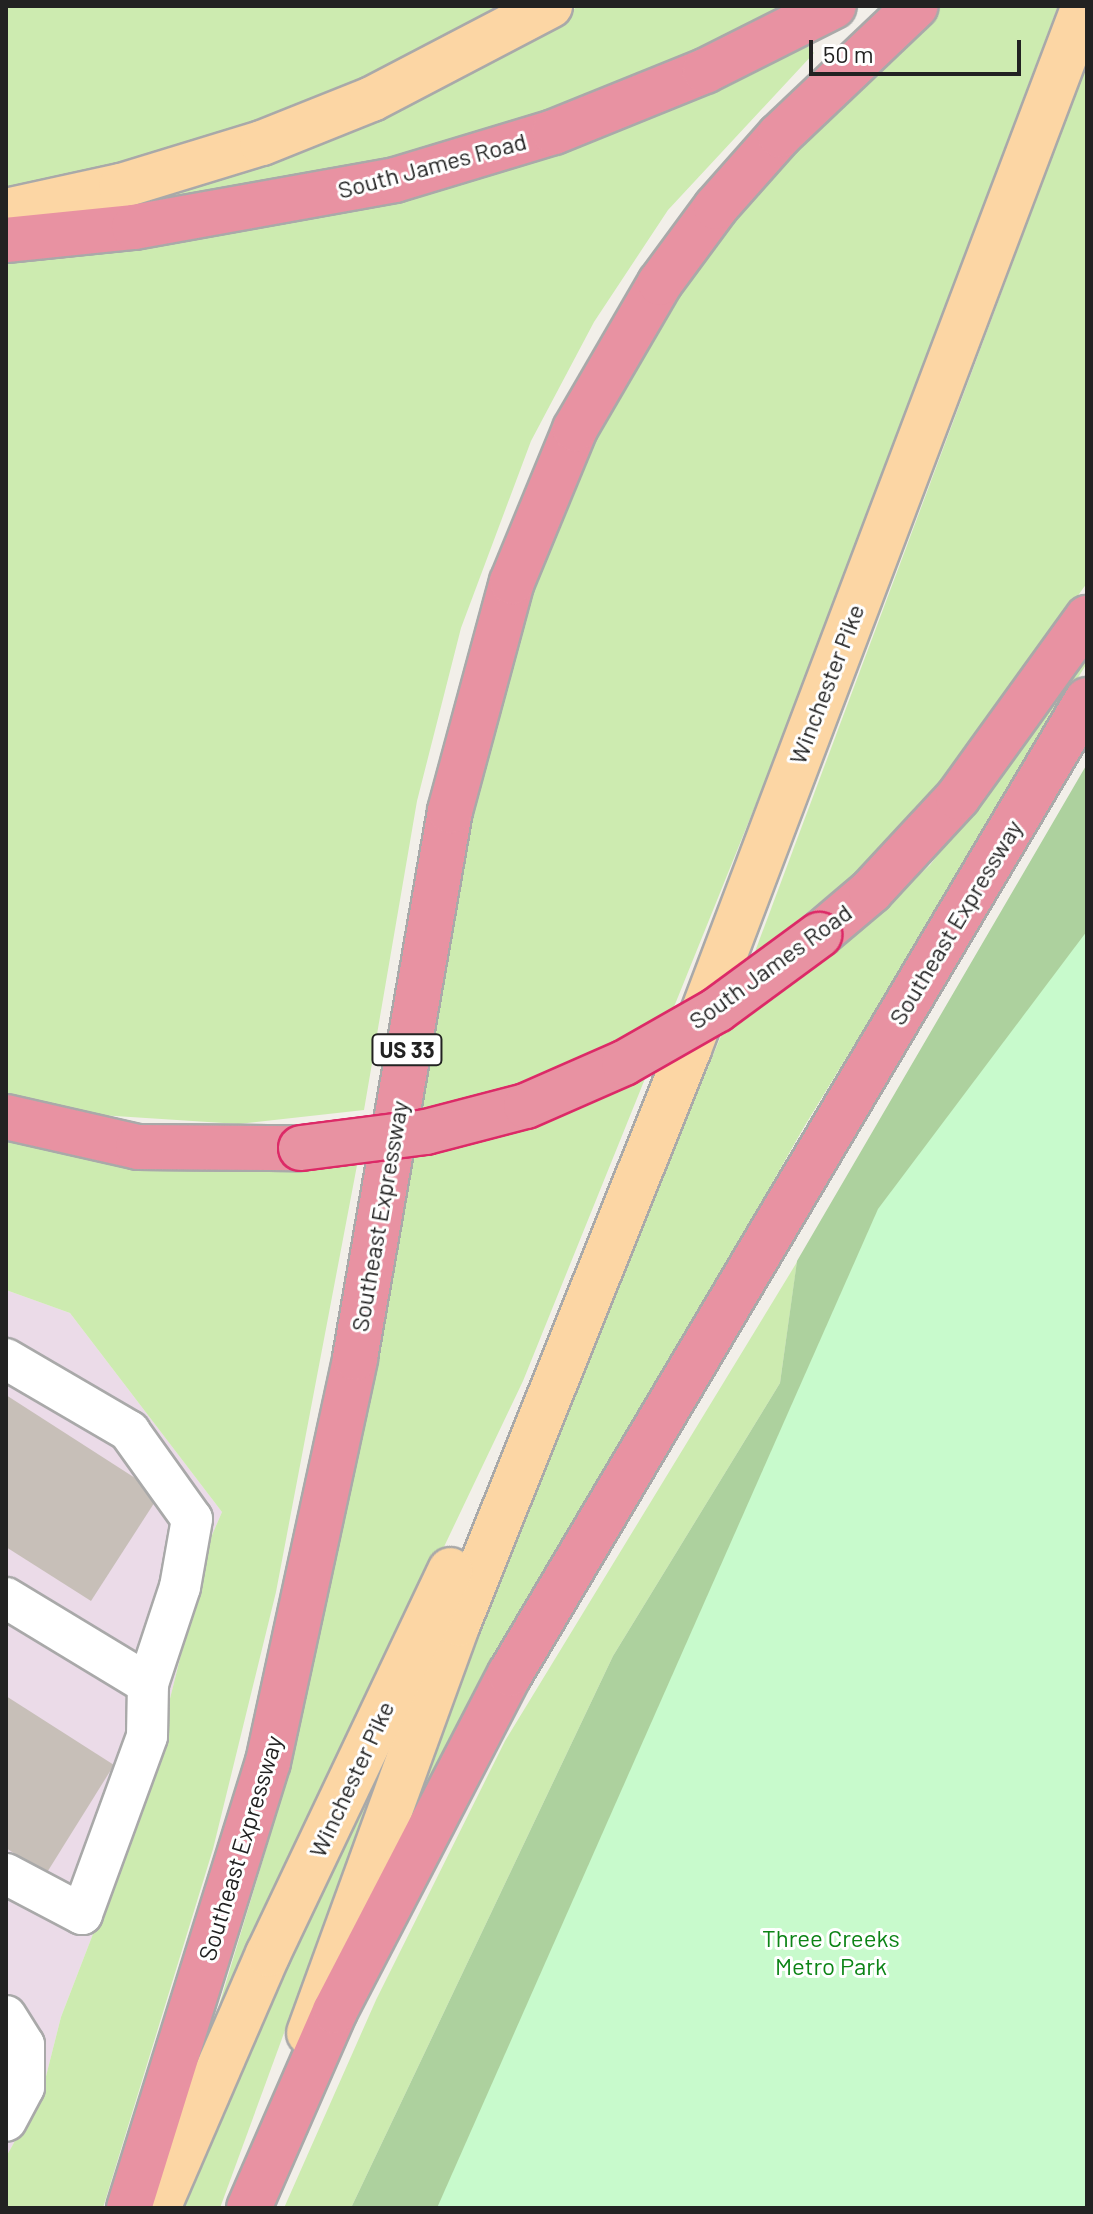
<!DOCTYPE html>
<style>
body{margin:0}
#map{position:relative;width:1093px;height:2214px;overflow:hidden;background:#f2efe9;font-family:Barlow,sans-serif}
div>[style]{position:absolute}
.industrial>*{inset:0;background:#ebdbe8}
.grass>*{inset:0;background:#cdebb0}
.forest>*{inset:0;background:#add19e}
.park>*{inset:0;background:#c8facc}
.building>*{inset:0;background:#c7bfb8}
.roads{filter:drop-shadow(2px 0 #a9a9a9) drop-shadow(-2px 0 #a9a9a9) drop-shadow(0 2px #a9a9a9) drop-shadow(0 -2px #a9a9a9)}
.minor>*{height:40px;margin:-20px;padding:0 20px;transform-origin:20px;border-radius:20px;background:#fff}
.major>*{height:44px;margin:-22px;padding:0 22px;transform-origin:22px;border-radius:22px;background:#fcd6a4}
.highway>*{height:44px;margin:-22px;padding:0 22px;transform-origin:22px;border-radius:22px;background:#e892a2}
.bridges{filter:drop-shadow(2px 0 #dc2a67) drop-shadow(-2px 0 #dc2a67) drop-shadow(0 2px #dc2a67) drop-shadow(0 -2px #dc2a67)}
.highway-bridge>*{height:44px;margin:-22px;padding:0 22px;transform-origin:22px;border-radius:22px;background:#e892a2}
span{translate:-50% -50%;white-space:nowrap;text-align:center;line-height:1.15;-webkit-text-stroke:6px #fff;paint-order:stroke}
.shield-label span{padding:2px 6px;background:#fff;border:2px solid;border-radius:6px;-webkit-text-stroke-width:0}
.shield-label{font-size:22px;color:#222;font-weight:700}
.street-label{font-size:24px;color:#222}
.park-label{font-size:24px;color:#0c8416}
.frame{position:absolute;inset:0;border:8px solid #222;pointer-events:none}
.scale{position:absolute;left:809px;top:40px;width:212px;height:36px;box-sizing:border-box;border:4px solid #222;border-top:0;padding-left:10px;font-size:24px;line-height:28px;white-space:nowrap;color:#222;-webkit-text-stroke:6px #fff;paint-order:stroke}
</style>
<div id="map">
<div class="industrial">
<div style="clip-path:polygon(6px 1290px,70px 1313px,222px 1512px,209px 1542px,145px 1799px,61px 2017px,42px 2092px,6px 2157px)"></div>
</div>
<div class="grass">
<div style="clip-path:polygon(6px 6px,522px 6px,307px 107px,6px 198px)"></div>
<div style="clip-path:polygon(579px 6px,795px 6px,749px 33px,583px 102px,385px 167px,196px 205px,102px 205px,517px 41px)"></div>
<div style="clip-path:polygon(943px 6px,1058px 6px,770px 769px,523px 1381px,208px 2042px,268px 1843px,323px 1605px,486px 731px,540px 552px,605px 404px,696px 261px,786px 154px,910px 30px)"></div>
<div style="clip-path:polygon(803px 40px,814px 53px,668px 210px,594px 322px,531px 441px,461px 628px,417px 801px,364px 1110px,239px 1124px,84px 1114px,6px 1096px,6px 259px,118px 249px)"></div>
<div style="clip-path:polygon(1087px 64px,1087px 583px,956px 765px,870px 861px,753px 957px)"></div>
<div style="clip-path:polygon(1087px 644px,1087px 663px,804px 1127px,405px 1829px,475px 1627px,721px 1036px,830px 957px,930px 865px,1017px 752px)"></div>
<div style="clip-path:polygon(6px 1141px,147px 1168px,358px 1160px,276px 1592px,213px 1849px,103px 2208px,6px 2208px,6px 2157px,42px 2092px,61px 2017px,145px 1799px,209px 1542px,222px 1512px,70px 1313px,6px 1290px)"></div>
<div style="clip-path:polygon(797px 1262px,780px 1383px,613px 1656px,351px 2208px,284px 2208px,376px 2000px,505px 1741px)"></div>
<div style="clip-path:polygon(392px 1738px,220px 2208px,179px 2208px,264px 1998px)"></div>
</div>
<div class="forest">
<div style="clip-path:polygon(1087px 764px,1087px 2208px,351px 2208px,613px 1656px,780px 1383px,797px 1261px)"></div>
</div>
<div class="park">
<div style="clip-path:polygon(1087px 931px,1087px 2208px,437px 2208px,878px 1209px)"></div>
</div>
<div class="building">
<div style="clip-path:polygon(6px 1395px,160px 1494px,91px 1601px,6px 1547px)"></div>
<div style="clip-path:polygon(6px 1696px,114px 1765px,46px 1874px,6px 1848px)"></div>
</div>
<div class="roads">
<div class="minor">
<div style="left:6px;top:1359px;width:143px;rotate:30.3deg"></div>
<div style="left:129px;top:1431px;width:108px;rotate:54.4deg"></div>
<div style="left:192px;top:1519px;width:69px;rotate:100deg"></div>
<div style="left:180px;top:1587px;width:102px;rotate:108.3deg"></div>
<div style="left:148px;top:1684px;width:166px;rotate:-148.8deg"></div>
<div style="left:6px;top:1874px;width:86px;rotate:27.8deg"></div>
<div style="left:82px;top:1914px;width:189px;rotate:-69.9deg"></div>
<div style="left:147px;top:1736px;width:52px;rotate:-88.9deg"></div>
<div style="left:6px;top:2016px;width:34px;rotate:58deg"></div>
<div style="left:24px;top:2045px;width:42px;rotate:90deg"></div>
<div style="left:24px;top:2087px;width:38px;rotate:118deg"></div>
</div>
<div class="major">
<div style="left:6px;top:211px;width:118px;rotate:-12.3deg"></div>
<div style="left:121px;top:186px;width:147px;rotate:-17deg"></div>
<div style="left:262px;top:143px;width:118px;rotate:-21.8deg"></div>
<div style="left:372px;top:99px;width:201px;rotate:-27.6deg"></div>
<div style="left:309px;top:2033px;width:435px;rotate:-70deg"></div>
<div style="left:458px;top:1624px;width:620px;rotate:-68.11deg"></div>
<div style="left:689px;top:1049px;width:1115px;rotate:-69.26deg"></div>
<div style="left:158px;top:2208px;width:277px;rotate:-66.6deg"></div>
<div style="left:268px;top:1954px;width:425px;rotate:-64.6deg"></div>
</div>
<div class="highway">
<div style="left:6px;top:240px;width:129px;rotate:-5.8deg"></div>
<div style="left:134px;top:227px;width:265px;rotate:-10.2deg"></div>
<div style="left:395px;top:180px;width:166px;rotate:-16.8deg"></div>
<div style="left:554px;top:132px;width:163px;rotate:-22deg"></div>
<div style="left:705px;top:71px;width:144px;rotate:-26.7deg"></div>
<div style="left:819px;top:935px;width:68px;rotate:-40.2deg"></div>
<div style="left:871px;top:891px;width:128px;rotate:-47.2deg"></div>
<div style="left:958px;top:797px;width:221px;rotate:-54.2deg"></div>
<div style="left:6px;top:1117px;width:135px;rotate:12.8deg"></div>
<div style="left:138px;top:1147px;width:163px;rotate:0.4deg"></div>
<div style="left:129px;top:2208px;width:467px;rotate:-72.7deg"></div>
<div style="left:268px;top:1762px;width:413px;rotate:-77.8deg"></div>
<div style="left:355px;top:1358px;width:555px;rotate:-80.15deg"></div>
<div style="left:450px;top:811px;width:237px;rotate:-74.9deg"></div>
<div style="left:512px;top:582px;width:165px;rotate:-67.6deg"></div>
<div style="left:575px;top:429px;width:169px;rotate:-59.8deg"></div>
<div style="left:660px;top:283px;width:94px;rotate:-53.6deg"></div>
<div style="left:716px;top:207px;width:96px;rotate:-48.4deg"></div>
<div style="left:780px;top:135px;width:187px;rotate:-43.5deg"></div>
<div style="left:249px;top:2208px;width:215px;rotate:-66.4deg"></div>
<div style="left:335px;top:2011px;width:380px;rotate:-62.6deg"></div>
<div style="left:510px;top:1674px;width:1132px;rotate:-59.36deg"></div>
</div>
</div>
<div class="bridges">
<div class="highway-bridge">
<div style="left:301px;top:1148px;width:126px;rotate:-7.3deg"></div>
<div style="left:426px;top:1132px;width:103px;rotate:-14.6deg"></div>
<div style="left:526px;top:1106px;width:107px;rotate:-23.7deg"></div>
<div style="left:624px;top:1063px;width:107px;rotate:-29.7deg"></div>
<div style="left:717px;top:1010px;width:127px;rotate:-36.3deg"></div>
</div>
</div>
<div class="shield-label">
<span style="left:407px;top:1050px">US 33</span>
</div>
<div class="street-label">
<span style="left:432px;top:165px;rotate:-15deg">South James Road</span>
<span style="left:826px;top:684px;rotate:-69deg">Winchester Pike</span>
<span style="left:955px;top:922px;rotate:-59deg">Southeast Expressway</span>
<span style="left:770px;top:966px;rotate:-36deg">South James Road</span>
<span style="left:379px;top:1216px;rotate:-80deg">Southeast Expressway</span>
<span style="left:351px;top:1779px;rotate:-65deg">Winchester Pike</span>
<span style="left:240px;top:1848px;rotate:-73deg">Southeast Expressway</span>
</div>
<div class="park-label">
<span style="left:831px;top:1952px">Three Creeks<br>Metro Park</span>
</div>
<div class="frame"></div>
<div class="scale">50 m</div>
</div>
